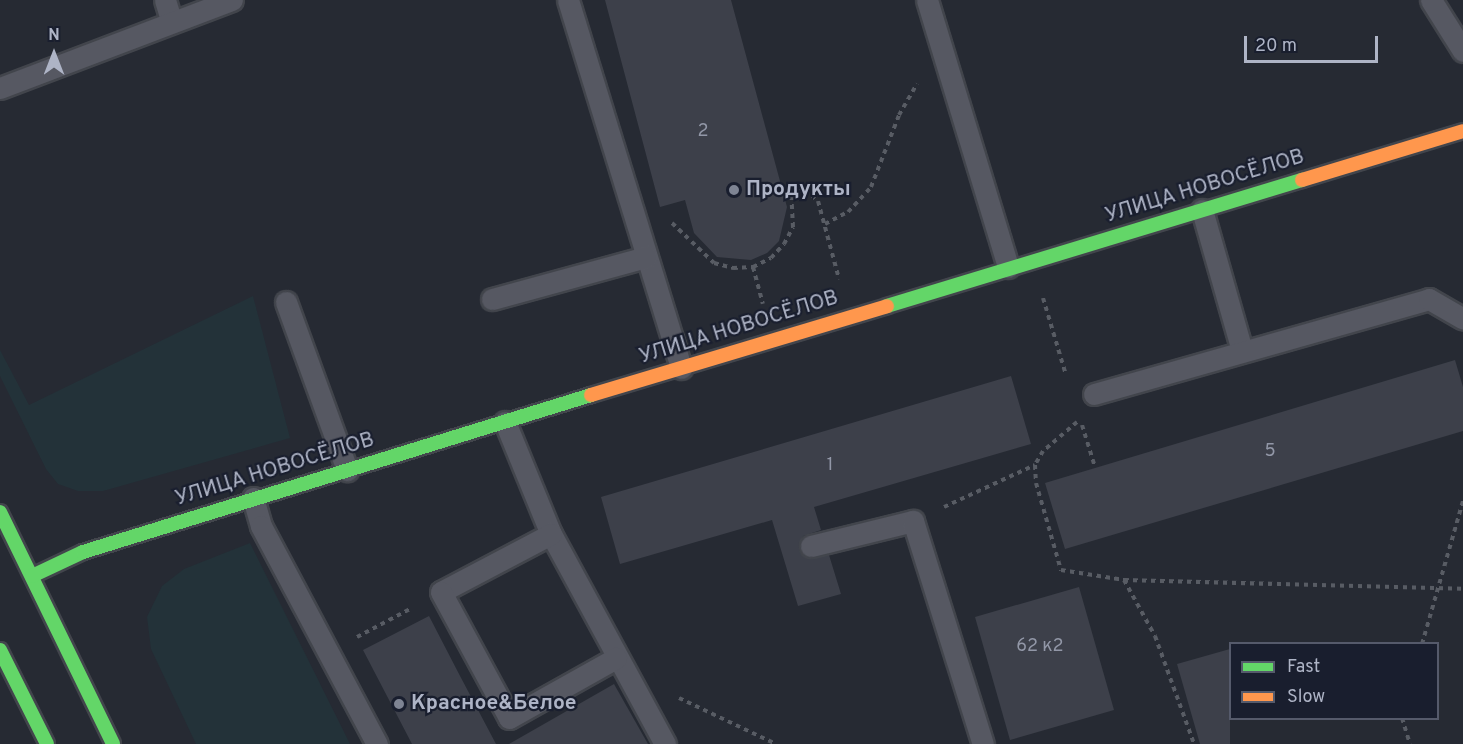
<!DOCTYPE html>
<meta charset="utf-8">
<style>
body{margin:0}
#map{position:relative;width:1463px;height:744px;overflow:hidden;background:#262a33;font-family:Overpass,sans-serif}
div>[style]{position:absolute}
.green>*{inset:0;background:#233239}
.building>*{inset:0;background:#3d404a}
.path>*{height:4px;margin-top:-2px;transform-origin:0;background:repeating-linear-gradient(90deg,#585c64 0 4.5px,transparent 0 9px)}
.roads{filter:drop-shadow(2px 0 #42454c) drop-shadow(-2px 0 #42454c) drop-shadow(0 2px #42454c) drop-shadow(0 -2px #42454c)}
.lane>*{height:21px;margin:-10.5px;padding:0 10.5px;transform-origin:10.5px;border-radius:10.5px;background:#565862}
.fast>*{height:14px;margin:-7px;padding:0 7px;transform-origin:7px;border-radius:7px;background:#63d668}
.slow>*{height:14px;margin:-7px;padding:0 7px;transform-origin:7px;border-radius:7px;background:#ff974d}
.dots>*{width:16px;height:16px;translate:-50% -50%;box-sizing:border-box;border:3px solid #191e2e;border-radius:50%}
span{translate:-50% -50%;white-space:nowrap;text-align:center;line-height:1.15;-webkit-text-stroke:4.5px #191e2e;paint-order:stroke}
.number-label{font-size:18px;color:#9297a7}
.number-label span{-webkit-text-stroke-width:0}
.street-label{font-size:21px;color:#aeb4c6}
.poi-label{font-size:21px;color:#aeb4c6;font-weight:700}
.left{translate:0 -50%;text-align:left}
.legend{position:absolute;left:1229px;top:642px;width:210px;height:78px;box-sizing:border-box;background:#191e2e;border:2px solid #555a6b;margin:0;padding:8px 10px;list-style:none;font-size:18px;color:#aeb4c6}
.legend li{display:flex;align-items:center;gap:12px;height:30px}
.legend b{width:30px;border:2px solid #555a6b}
.north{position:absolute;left:24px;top:24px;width:60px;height:60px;-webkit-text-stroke:4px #191e2e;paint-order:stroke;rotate:0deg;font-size:16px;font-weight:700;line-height:24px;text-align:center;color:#aeb4c6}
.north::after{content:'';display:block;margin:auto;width:21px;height:27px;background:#aeb4c6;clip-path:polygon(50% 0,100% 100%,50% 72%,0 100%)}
.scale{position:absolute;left:1244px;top:36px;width:134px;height:27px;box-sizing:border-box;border:3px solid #aeb4c6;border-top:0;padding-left:8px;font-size:18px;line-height:21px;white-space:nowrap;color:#aeb4c6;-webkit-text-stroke:4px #191e2e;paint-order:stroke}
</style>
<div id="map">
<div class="green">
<div style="clip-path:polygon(253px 296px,290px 438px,103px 491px,78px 491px,58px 484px,46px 469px,0 376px,0 350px,29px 405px)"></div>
<div style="clip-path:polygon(250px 543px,350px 744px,196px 744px,151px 649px,147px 617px,162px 586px,184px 569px)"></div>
</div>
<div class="building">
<div style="clip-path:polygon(605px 0,731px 0,787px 207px,779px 241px,767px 253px,751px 260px,717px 257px,694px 233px,685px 200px,660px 207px)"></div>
<div style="clip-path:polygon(1455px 360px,1463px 387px,1463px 431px,1065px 549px,1045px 483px)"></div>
<div style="clip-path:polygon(1011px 376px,1031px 444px,814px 507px,821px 530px,803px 536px,799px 550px,808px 558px,829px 555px,841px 594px,798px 606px,772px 520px,620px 564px,601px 497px)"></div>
<div style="clip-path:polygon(1079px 587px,1114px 710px,1010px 740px,975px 617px)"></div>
<div style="clip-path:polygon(429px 616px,459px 674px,496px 744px,412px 744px,363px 650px)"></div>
<div style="clip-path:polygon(1230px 649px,1230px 744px,1200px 744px,1177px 664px)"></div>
<div style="clip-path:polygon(614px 684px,648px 744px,509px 744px)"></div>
</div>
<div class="path">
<div style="left:672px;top:223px;width:58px;rotate:43.6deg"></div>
<div style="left:714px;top:263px;width:20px;rotate:15deg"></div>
<div style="left:733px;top:268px;width:20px;rotate:-3deg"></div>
<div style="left:753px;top:267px;width:20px;rotate:-27deg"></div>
<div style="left:771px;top:258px;width:19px;rotate:-47deg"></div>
<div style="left:784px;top:244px;width:19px;rotate:-62deg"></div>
<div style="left:793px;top:227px;width:34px;rotate:-93deg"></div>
<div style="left:791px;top:193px;width:15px;rotate:-16deg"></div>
<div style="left:805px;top:189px;width:18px;rotate:43deg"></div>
<div style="left:818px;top:201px;width:81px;rotate:74.9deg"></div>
<div style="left:825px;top:224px;width:26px;rotate:-28deg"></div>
<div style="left:848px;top:212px;width:34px;rotate:-47deg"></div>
<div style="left:871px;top:187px;width:77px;rotate:-68.7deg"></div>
<div style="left:899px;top:115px;width:36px;rotate:-60deg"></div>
<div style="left:753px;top:267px;width:38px;rotate:75deg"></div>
<div style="left:1043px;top:298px;width:80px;rotate:73.4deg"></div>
<div style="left:1077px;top:422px;width:45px;rotate:139.5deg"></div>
<div style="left:1043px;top:451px;width:16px;rotate:120deg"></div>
<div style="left:1035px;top:465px;width:18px;rotate:87deg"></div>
<div style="left:1036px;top:483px;width:91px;rotate:74deg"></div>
<div style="left:1061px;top:570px;width:64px;rotate:9deg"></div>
<div style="left:1124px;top:580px;width:339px;rotate:1.5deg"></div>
<div style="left:1082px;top:425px;width:44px;rotate:72.8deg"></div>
<div style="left:944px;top:507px;width:100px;rotate:-24.8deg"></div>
<div style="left:1124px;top:580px;width:64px;rotate:61deg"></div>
<div style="left:1155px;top:636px;width:115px;rotate:70.1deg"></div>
<div style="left:357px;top:637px;width:62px;rotate:-27.8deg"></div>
<div style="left:1422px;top:644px;width:149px;rotate:-74deg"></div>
<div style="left:679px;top:698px;width:107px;rotate:25.4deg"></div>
<div style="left:1402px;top:718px;width:27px;rotate:73deg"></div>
</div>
<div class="roads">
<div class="lane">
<div style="left:165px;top:0;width:21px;rotate:73deg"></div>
<div style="left:568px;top:0;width:385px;rotate:72.9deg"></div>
<div style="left:927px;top:0;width:279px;rotate:73.1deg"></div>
<div style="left:1431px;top:0;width:60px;rotate:57.9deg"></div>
<div style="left:0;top:88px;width:248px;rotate:-20.8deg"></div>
<div style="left:1202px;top:210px;width:146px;rotate:74.1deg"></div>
<div style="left:492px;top:299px;width:160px;rotate:-15.3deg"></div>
<div style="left:286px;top:302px;width:179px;rotate:70deg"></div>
<div style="left:1094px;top:394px;width:348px;rotate:-15.8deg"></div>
<div style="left:1429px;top:299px;width:39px;rotate:30deg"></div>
<div style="left:505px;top:422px;width:121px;rotate:67.7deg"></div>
<div style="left:551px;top:534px;width:239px;rotate:61.5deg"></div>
<div style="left:253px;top:498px;width:29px;rotate:74deg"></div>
<div style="left:261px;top:526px;width:247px;rotate:62deg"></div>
<div style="left:551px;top:534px;width:124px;rotate:152.2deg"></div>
<div style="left:441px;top:592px;width:143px;rotate:61.6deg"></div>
<div style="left:509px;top:718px;width:123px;rotate:-29.3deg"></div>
<div style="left:811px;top:546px;width:105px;rotate:-13.8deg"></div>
<div style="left:913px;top:521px;width:234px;rotate:72.6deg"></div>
</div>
<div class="fast">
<div style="left:887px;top:306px;width:434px;rotate:-16.9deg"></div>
<div style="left:0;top:512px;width:258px;rotate:64deg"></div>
<div style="left:32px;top:576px;width:56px;rotate:-25.2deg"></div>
<div style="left:83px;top:552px;width:532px;rotate:-17.17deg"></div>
<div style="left:0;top:650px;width:105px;rotate:63.4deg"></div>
</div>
<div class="slow">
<div style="left:1302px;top:180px;width:168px;rotate:-16.9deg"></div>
<div style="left:591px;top:395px;width:309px;rotate:-16.7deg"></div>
</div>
</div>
<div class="dots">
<div style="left:734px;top:190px;background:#7e8493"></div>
<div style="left:399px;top:704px;background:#7e8493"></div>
</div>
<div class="number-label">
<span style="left:703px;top:132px">2</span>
<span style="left:1270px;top:452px">5</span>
<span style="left:830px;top:466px">1</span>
<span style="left:1040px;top:647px">62 к2</span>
</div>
<div class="street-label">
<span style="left:1205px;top:187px;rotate:-17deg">УЛИЦА НОВОСЁЛОВ</span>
<span style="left:739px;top:328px;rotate:-17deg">УЛИЦА НОВОСЁЛОВ</span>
<span style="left:275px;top:470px;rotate:-17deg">УЛИЦА НОВОСЁЛОВ</span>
</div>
<div class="poi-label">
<span class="left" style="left:746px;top:190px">Продукты</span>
<span class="left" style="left:411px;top:704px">Красное&amp;Белое</span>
</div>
<ul class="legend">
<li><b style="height:8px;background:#63d668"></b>Fast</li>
<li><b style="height:8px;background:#ff974d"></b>Slow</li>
</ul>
<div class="north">N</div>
<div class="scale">20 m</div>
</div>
